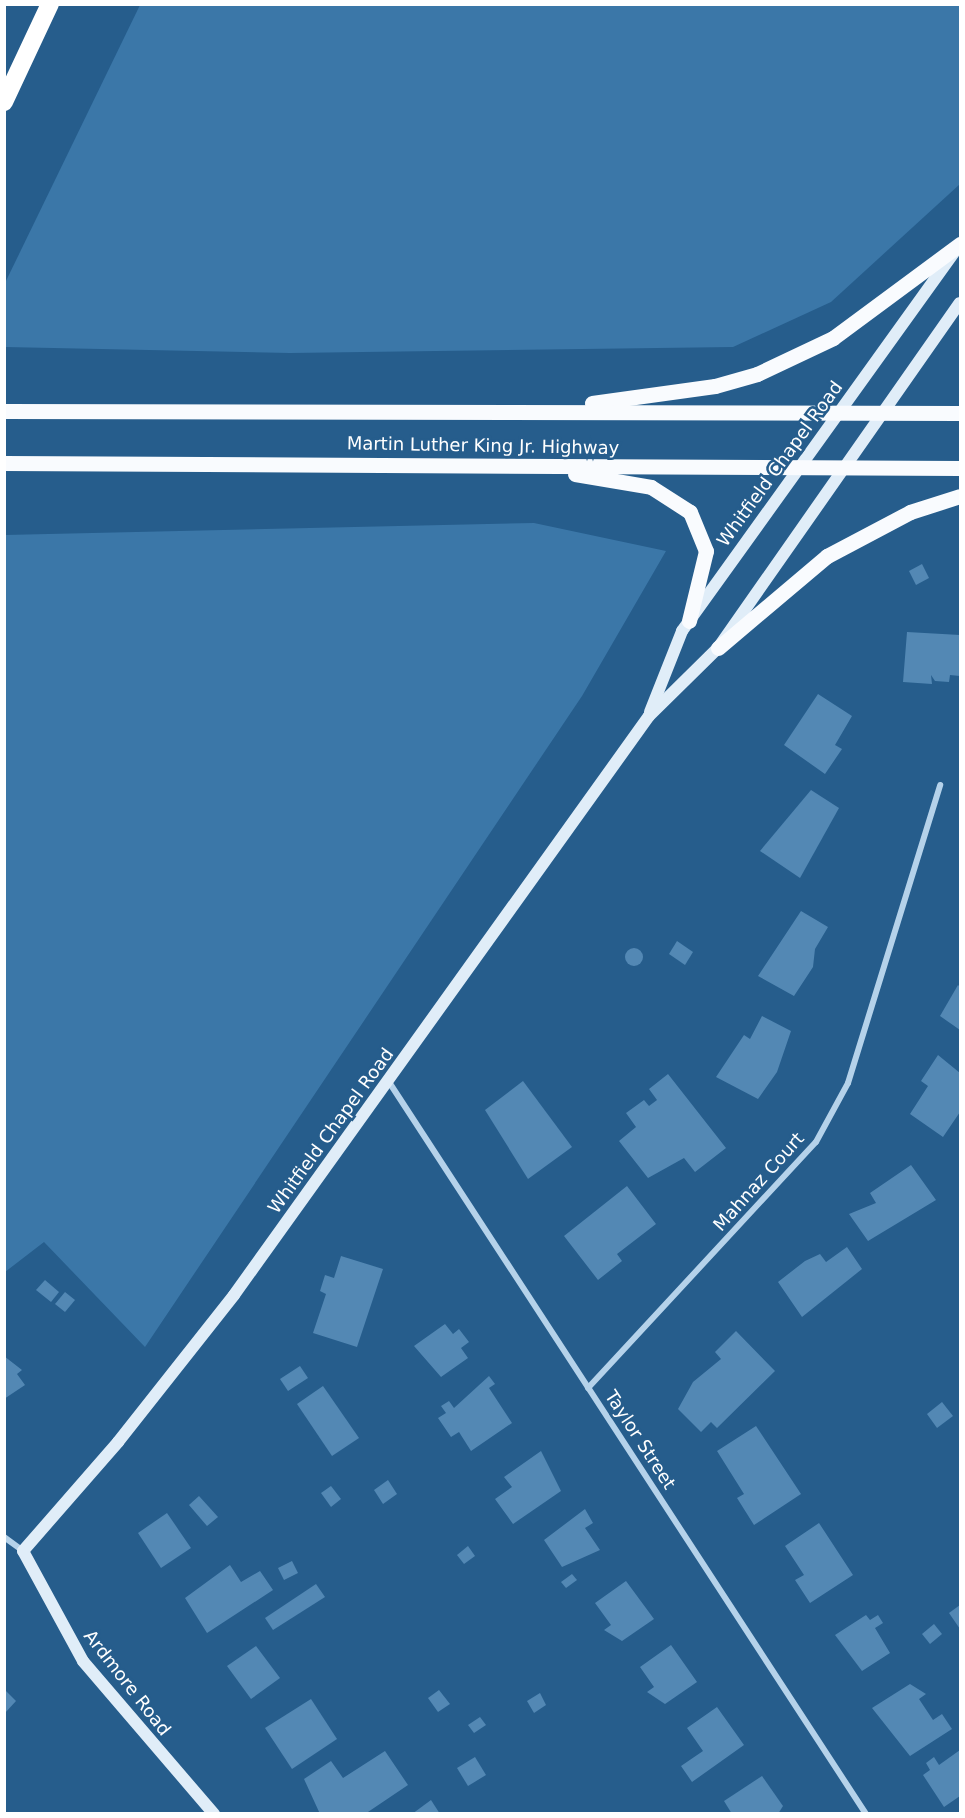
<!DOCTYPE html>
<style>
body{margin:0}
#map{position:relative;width:965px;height:1818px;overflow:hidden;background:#265d8c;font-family:"DejaVu Sans",sans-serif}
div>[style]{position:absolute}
.green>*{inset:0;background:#3b77a8}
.building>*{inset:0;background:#5388b4}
.round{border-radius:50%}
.street>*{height:6px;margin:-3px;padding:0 3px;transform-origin:3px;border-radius:3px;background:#b5d2ea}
.secondary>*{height:12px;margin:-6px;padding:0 6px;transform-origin:6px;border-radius:6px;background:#e0edf8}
.primary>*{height:15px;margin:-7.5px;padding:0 7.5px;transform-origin:7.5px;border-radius:7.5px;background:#f9fbfe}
.highway>*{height:18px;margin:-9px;padding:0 9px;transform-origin:9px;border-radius:9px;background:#fff}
span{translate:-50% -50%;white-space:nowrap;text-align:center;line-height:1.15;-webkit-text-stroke:5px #265d8c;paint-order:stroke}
.street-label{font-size:18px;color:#fff}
.frame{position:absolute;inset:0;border:6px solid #fff;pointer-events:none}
</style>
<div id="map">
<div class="green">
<div style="clip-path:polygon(140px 5px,960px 5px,960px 184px,831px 302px,733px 347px,290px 353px,5px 347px,5px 283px)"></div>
<div style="clip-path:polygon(534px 523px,666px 551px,582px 696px,145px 1347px,44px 1242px,5px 1272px,5px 535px)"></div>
</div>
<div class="building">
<div style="clip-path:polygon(922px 564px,929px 578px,916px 585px,909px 571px)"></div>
<div style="clip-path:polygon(907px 632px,960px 635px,960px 676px,950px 675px,949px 682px,935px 681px,931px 675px,932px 684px,903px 682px)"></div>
<div style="clip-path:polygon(818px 694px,852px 716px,835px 745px,842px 749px,825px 774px,784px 745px)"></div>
<div style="clip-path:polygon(811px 790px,839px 808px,800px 878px,760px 851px)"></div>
<div style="clip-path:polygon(801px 911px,828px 927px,815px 949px,813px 967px,794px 996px,758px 976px)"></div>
<div style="clip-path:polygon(677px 941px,693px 952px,685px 965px,669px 954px)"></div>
<div class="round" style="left:625px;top:948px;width:18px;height:18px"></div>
<div style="clip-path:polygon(958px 985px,960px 987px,960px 1030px,940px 1016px)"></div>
<div style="clip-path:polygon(762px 1016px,791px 1031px,777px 1072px,758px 1099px,716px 1077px,744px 1035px,750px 1039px)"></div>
<div style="clip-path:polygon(938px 1055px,960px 1073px,960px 1112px,943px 1137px,910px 1114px,928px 1086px,921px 1081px)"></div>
<div style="clip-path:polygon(668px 1074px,726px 1148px,695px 1172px,684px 1158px,648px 1178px,619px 1141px,636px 1127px,626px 1113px,644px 1100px,649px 1106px,657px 1100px,649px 1089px)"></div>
<div style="clip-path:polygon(523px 1081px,572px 1147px,528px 1179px,485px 1110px)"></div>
<div style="clip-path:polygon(911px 1165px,936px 1200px,868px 1241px,849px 1214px,876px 1203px,870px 1193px)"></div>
<div style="clip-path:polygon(627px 1186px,656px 1224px,617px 1254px,622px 1261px,598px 1280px,564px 1236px)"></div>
<div style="clip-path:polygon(847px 1247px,862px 1269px,802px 1317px,778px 1282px,805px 1261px,820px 1254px,826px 1262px)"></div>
<div style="clip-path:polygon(341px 1256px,383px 1269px,357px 1347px,313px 1333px,326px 1294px,320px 1291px,325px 1275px,334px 1278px)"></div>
<div style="clip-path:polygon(45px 1280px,59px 1292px,51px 1302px,36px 1290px)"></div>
<div style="clip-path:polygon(65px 1292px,75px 1300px,65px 1312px,55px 1304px)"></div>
<div style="clip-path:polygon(445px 1324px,453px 1334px,459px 1329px,469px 1342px,461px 1348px,468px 1358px,441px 1377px,414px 1346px)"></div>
<div style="clip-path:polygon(736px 1331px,775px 1371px,717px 1428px,711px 1422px,701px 1432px,678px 1409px,693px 1382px,721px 1359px,715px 1352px)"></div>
<div style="clip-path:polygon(4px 1356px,22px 1370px,17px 1374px,25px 1385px,4px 1399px)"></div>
<div style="clip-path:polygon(300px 1366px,308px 1378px,288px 1391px,280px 1379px)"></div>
<div style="clip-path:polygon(489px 1376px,495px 1384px,489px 1388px,512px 1423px,471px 1451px,459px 1432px,451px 1437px,438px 1418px,446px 1413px,441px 1406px,449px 1401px,454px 1408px)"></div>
<div style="clip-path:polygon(323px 1386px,359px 1438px,332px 1456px,297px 1404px)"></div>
<div style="clip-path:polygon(942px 1402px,953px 1416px,937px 1428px,927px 1414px)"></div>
<div style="clip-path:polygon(756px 1426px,801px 1494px,754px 1525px,737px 1498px,744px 1494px,717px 1451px)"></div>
<div style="clip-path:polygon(541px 1451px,561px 1491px,513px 1524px,495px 1499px,512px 1487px,504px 1477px)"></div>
<div style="clip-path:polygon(388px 1480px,397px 1494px,383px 1504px,374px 1490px)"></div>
<div style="clip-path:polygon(331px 1486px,341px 1499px,331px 1507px,321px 1493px)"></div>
<div style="clip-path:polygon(199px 1496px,218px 1517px,207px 1526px,189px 1505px)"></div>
<div style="clip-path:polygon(585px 1509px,593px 1523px,585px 1528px,600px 1550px,562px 1567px,544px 1540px)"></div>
<div style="clip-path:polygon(167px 1513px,191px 1548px,161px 1568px,138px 1533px)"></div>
<div style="clip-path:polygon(819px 1523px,853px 1575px,810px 1603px,795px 1580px,804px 1575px,785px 1546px)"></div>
<div style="clip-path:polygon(468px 1546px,475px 1556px,464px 1564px,457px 1555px)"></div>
<div style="clip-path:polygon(292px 1561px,298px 1573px,284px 1580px,278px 1568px)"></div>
<div style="clip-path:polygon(230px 1565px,241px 1582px,260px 1571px,273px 1590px,207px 1633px,185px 1598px)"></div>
<div style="clip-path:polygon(572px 1574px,577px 1580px,566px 1588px,561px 1582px)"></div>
<div style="clip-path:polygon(626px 1581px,654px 1619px,622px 1641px,604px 1630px,611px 1625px,595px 1603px)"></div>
<div style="clip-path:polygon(316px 1584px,325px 1597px,273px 1630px,265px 1618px)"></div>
<div style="clip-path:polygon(960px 1605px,960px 1629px,949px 1613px)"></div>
<div style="clip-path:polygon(866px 1615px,870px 1620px,878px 1615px,883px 1623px,875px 1628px,890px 1653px,862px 1671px,835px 1635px)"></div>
<div style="clip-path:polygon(934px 1624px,942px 1634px,930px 1644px,922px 1634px)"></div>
<div style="clip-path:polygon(671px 1645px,697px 1682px,665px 1704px,647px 1692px,654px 1687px,640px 1667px)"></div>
<div style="clip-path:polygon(256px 1646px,280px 1678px,251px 1699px,227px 1666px)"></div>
<div style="clip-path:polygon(910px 1684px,926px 1694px,919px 1699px,933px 1720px,942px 1714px,952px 1729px,910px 1756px,872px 1708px)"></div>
<div style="clip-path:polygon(5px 1690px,16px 1701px,5px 1713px)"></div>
<div style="clip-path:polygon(439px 1690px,450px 1704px,438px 1712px,428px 1698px)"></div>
<div style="clip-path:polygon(540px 1693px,546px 1705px,534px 1713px,527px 1701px)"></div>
<div style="clip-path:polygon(311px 1699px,337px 1739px,292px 1769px,265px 1728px)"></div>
<div style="clip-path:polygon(717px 1707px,744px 1745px,692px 1782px,681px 1766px,703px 1751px,687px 1728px)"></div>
<div style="clip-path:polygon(480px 1717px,486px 1725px,474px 1733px,468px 1725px)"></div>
<div style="clip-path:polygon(960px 1750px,960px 1796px,944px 1807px,923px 1775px,930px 1770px,926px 1763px,934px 1757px,939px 1765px)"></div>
<div style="clip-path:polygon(385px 1751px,408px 1785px,365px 1814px,320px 1814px,304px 1779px,331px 1761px,343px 1778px)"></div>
<div style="clip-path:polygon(475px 1757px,486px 1775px,468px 1786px,457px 1768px)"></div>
<div style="clip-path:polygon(762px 1776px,783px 1806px,778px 1814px,732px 1814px,724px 1801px)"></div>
<div style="clip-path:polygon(431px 1800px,440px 1814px,412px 1814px)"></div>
</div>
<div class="street">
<div style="left:389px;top:1082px;width:874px;rotate:56.91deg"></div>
<div style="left:588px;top:1388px;width:335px;rotate:-47.2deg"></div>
<div style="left:816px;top:1142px;width:67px;rotate:-61.5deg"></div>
<div style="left:848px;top:1083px;width:312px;rotate:-72.8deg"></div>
<div style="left:4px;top:1537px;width:24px;rotate:36deg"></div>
</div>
<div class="secondary">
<div style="left:650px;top:712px;width:87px;rotate:-68.4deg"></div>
<div style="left:682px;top:631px;width:468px;rotate:-54.3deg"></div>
<div style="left:214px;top:1814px;width:201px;rotate:-130.6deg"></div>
<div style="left:83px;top:1661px;width:125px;rotate:-118.6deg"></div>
<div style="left:23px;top:1551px;width:145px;rotate:-48.9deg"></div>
<div style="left:118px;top:1442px;width:187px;rotate:-51.7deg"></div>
<div style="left:234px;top:1295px;width:712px;rotate:-54.37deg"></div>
<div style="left:649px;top:716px;width:97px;rotate:-44.6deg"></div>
<div style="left:718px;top:648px;width:421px;rotate:-55deg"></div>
</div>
<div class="primary">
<div style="left:592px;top:403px;width:124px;rotate:-7.9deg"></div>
<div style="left:715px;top:386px;width:44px;rotate:-15.9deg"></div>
<div style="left:757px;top:374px;width:84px;rotate:-25.3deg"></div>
<div style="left:833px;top:338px;width:158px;rotate:-36.5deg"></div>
<div style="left:4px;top:411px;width:956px;rotate:0.12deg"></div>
<div style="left:4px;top:463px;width:956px;rotate:0.3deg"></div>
<div style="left:575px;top:474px;width:77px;rotate:9.7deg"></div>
<div style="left:651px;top:487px;width:46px;rotate:32.7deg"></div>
<div style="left:690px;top:512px;width:42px;rotate:67.7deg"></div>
<div style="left:706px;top:551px;width:72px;rotate:103.7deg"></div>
<div style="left:718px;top:648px;width:143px;rotate:-40.2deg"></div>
<div style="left:827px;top:556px;width:94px;rotate:-27.9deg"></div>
<div style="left:910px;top:512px;width:52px;rotate:-17.7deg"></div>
</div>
<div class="highway">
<div style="left:4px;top:102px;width:108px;rotate:-64.9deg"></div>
</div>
<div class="street-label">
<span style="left:483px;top:446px;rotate:1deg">Martin Luther King Jr. Highway</span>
<span style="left:780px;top:464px;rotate:-54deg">Whitfield Chapel Road</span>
<span style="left:331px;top:1131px;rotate:-54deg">Whitfield Chapel Road</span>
<span style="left:759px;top:1182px;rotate:-48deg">Mahnaz Court</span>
<span style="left:640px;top:1440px;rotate:57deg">Taylor Street</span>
<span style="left:127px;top:1683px;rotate:52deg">Ardmore Road</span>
</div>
<div class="frame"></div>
</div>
